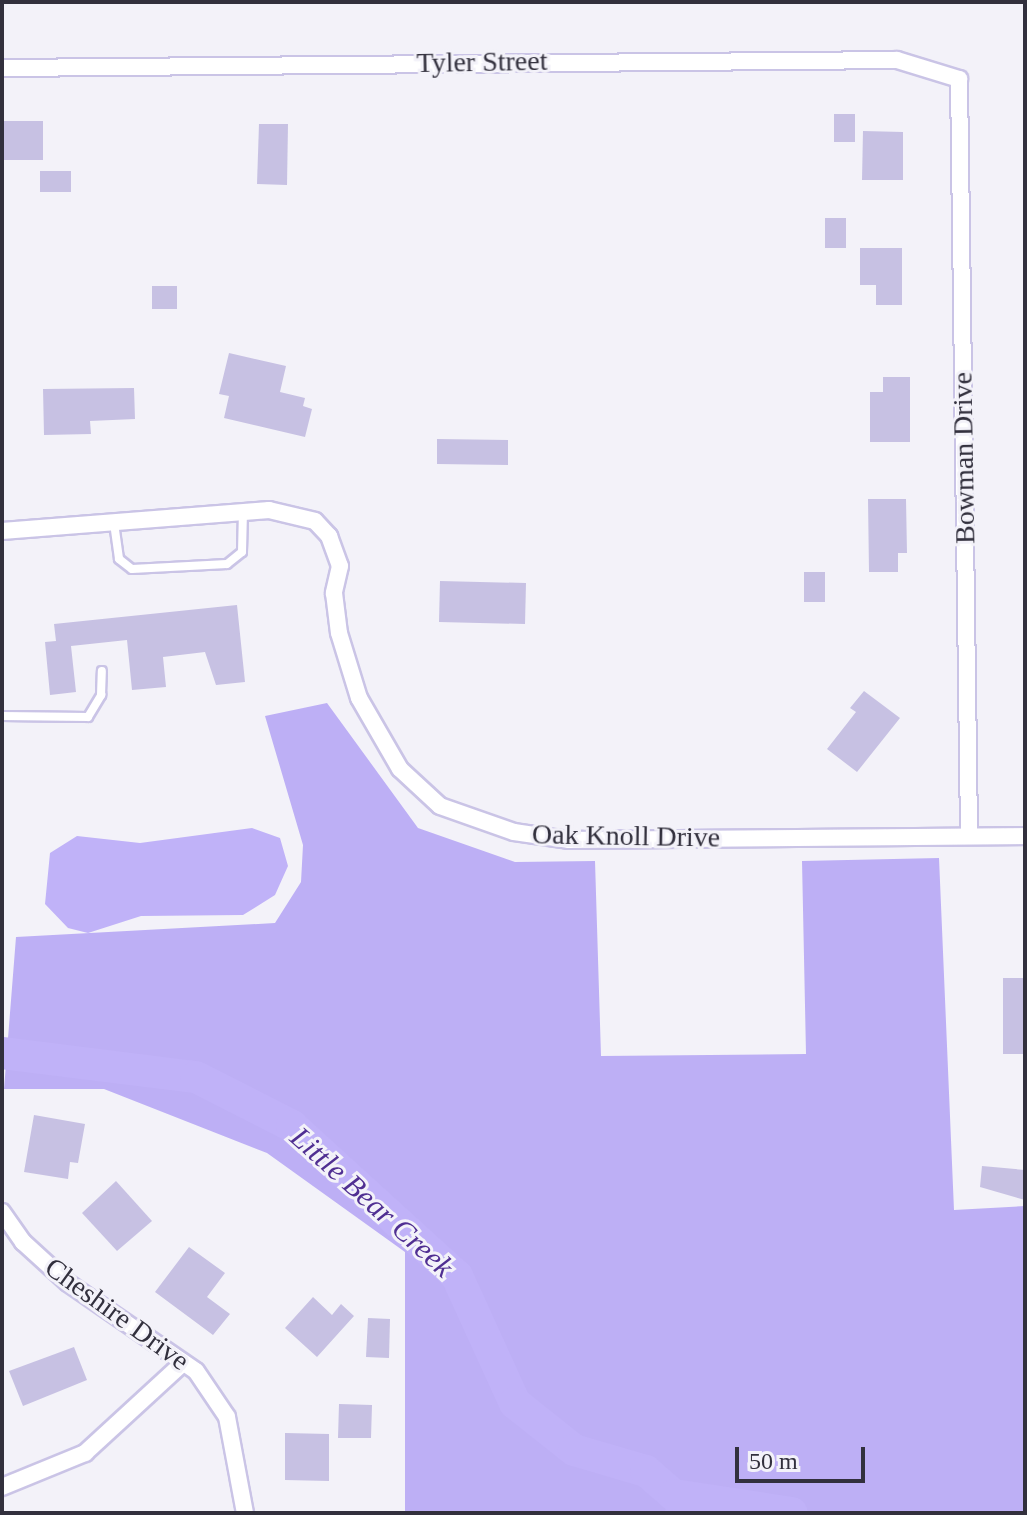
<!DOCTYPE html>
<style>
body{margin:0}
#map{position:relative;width:1027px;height:1515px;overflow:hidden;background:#f3f2f9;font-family:"Times New Roman",serif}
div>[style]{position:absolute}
.forest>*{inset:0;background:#bdaff5}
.water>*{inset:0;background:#c0b2f8}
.stream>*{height:5px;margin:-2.5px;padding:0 2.5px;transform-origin:2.5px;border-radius:2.5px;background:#c0b2f8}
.river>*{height:32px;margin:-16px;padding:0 16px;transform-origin:16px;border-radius:16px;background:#c0b2f8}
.building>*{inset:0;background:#c7c1e3}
.roads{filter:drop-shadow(2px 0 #cac4e6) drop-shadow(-2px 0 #cac4e6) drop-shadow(0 2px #cac4e6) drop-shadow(0 -2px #cac4e6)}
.service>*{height:8px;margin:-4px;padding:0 4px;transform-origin:4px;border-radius:4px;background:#fff}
.minor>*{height:16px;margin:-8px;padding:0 8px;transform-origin:8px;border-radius:8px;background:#fff}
span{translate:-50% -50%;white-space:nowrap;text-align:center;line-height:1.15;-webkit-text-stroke:6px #f3f2f9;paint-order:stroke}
.street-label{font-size:28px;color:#32303d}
.water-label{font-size:30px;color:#502f92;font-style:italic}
.frame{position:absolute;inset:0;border:4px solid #32303d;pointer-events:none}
.scale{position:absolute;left:735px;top:1447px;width:130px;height:36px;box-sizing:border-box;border:4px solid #32303d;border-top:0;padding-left:10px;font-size:24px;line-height:28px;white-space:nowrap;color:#32303d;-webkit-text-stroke:6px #f3f2f9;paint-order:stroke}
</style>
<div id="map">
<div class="forest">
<div style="clip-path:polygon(327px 703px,418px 828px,515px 862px,595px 861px,601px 1056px,806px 1054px,802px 861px,939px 858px,954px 1210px,1025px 1206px,1025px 1513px,405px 1513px,405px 1252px,267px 1153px,104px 1089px,4px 1089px,16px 937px,275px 923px,301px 882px,303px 845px,265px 716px)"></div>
</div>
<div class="water">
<div style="clip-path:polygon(252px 828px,280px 838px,288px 866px,275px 895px,243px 915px,141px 916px,88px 933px,68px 928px,45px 904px,50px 853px,77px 836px,140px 843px)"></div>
</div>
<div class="stream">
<div style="left:666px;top:1513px;width:20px;rotate:-66deg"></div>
</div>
<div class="river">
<div style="left:2px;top:1053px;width:195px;rotate:7.1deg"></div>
<div style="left:196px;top:1077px;width:108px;rotate:27deg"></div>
<div style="left:292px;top:1126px;width:223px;rotate:42.3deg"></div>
<div style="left:457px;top:1276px;width:140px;rotate:65.5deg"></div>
<div style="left:515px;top:1403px;width:75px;rotate:38.5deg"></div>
<div style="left:574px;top:1450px;width:75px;rotate:16.3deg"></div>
<div style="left:646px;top:1471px;width:37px;rotate:41deg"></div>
<div style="left:674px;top:1495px;width:119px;rotate:8.7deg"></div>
</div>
<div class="building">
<div style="clip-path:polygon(834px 114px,855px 114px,855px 142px,834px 142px)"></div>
<div style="clip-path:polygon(2px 121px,43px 121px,43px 160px,2px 160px)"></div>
<div style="clip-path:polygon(259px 124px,288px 124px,287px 185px,257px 184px)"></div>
<div style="clip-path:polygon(863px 131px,903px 132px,903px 180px,862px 180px)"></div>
<div style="clip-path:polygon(40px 171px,71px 171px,71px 192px,40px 192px)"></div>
<div style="clip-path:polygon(825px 218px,846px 218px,846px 248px,825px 248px)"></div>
<div style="clip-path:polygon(860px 248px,902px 248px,902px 305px,876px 305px,876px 285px,860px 285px)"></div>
<div style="clip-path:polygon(152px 286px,177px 286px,177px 309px,152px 309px)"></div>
<div style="clip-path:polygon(229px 353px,286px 366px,280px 392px,305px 398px,303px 406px,312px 409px,305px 437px,224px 418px,229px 396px,219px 394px)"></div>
<div style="clip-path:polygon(883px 377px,910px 377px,910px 442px,870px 442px,870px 392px,883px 392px)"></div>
<div style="clip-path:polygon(134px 388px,135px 419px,90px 421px,91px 434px,44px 435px,43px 389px)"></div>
<div style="clip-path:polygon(437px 439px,508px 440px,508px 465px,437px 464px)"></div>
<div style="clip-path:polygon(868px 499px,906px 499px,907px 553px,898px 553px,898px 572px,869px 572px)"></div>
<div style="clip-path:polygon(804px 572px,825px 572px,825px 602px,804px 602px)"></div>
<div style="clip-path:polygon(440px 581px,526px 583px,525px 624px,439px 622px)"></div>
<div style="clip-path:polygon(237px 605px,245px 682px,216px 685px,205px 652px,163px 657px,166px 687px,132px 690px,127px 640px,71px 646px,76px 692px,50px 695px,45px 642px,56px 641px,54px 624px)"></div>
<div style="clip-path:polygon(864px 691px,900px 718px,857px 772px,827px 749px,856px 712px,850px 708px)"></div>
<div style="clip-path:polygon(1003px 978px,1025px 978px,1025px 1054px,1003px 1054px)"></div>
<div style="clip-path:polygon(34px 1115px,85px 1124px,78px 1163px,70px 1162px,68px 1179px,24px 1172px)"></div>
<div style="clip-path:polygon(982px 1166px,1025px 1170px,1025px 1200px,980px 1187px)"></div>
<div style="clip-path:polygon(116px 1181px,152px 1221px,117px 1251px,82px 1213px)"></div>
<div style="clip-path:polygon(189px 1247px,225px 1273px,207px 1297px,230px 1314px,213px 1335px,155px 1292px)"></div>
<div style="clip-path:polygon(313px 1297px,332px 1315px,341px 1304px,354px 1316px,317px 1357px,285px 1328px)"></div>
<div style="clip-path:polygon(368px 1318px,390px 1319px,389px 1358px,366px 1357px)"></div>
<div style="clip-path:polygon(74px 1347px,87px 1380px,23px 1406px,9px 1371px)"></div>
<div style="clip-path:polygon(339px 1404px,372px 1405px,371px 1438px,338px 1438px)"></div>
<div style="clip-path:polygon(285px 1433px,329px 1434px,329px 1481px,285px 1480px)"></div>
</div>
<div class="roads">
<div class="service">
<div style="left:114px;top:523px;width:36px;rotate:82deg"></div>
<div style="left:119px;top:559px;width:16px;rotate:38deg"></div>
<div style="left:132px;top:569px;width:95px;rotate:-3deg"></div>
<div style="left:227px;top:564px;width:19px;rotate:-39deg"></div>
<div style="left:242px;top:552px;width:40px;rotate:-88.6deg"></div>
<div style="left:2px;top:716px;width:86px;rotate:0.7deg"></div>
<div style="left:88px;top:717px;width:26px;rotate:-59deg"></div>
<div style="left:101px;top:695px;width:24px;rotate:-88deg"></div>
</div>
<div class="minor">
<div style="left:2px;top:68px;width:895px;rotate:-0.51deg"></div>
<div style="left:897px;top:60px;width:65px;rotate:17deg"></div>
<div style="left:959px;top:79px;width:757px;rotate:89.24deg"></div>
<div style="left:2px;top:531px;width:268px;rotate:-4.5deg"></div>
<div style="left:269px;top:510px;width:47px;rotate:13.4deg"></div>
<div style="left:315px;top:521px;width:21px;rotate:47deg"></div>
<div style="left:329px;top:536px;width:32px;rotate:70deg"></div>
<div style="left:340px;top:566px;width:28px;rotate:103deg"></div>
<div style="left:334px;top:593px;width:40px;rotate:82.9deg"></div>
<div style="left:339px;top:633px;width:68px;rotate:72.9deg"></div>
<div style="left:359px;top:698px;width:82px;rotate:60deg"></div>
<div style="left:400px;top:769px;width:54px;rotate:42.8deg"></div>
<div style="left:440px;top:806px;width:78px;rotate:19.4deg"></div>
<div style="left:514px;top:832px;width:56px;rotate:8.3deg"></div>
<div style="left:569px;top:840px;width:456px;rotate:-0.5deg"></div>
<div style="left:2px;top:1212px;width:37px;rotate:55deg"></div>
<div style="left:23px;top:1242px;width:61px;rotate:42.3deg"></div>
<div style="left:68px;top:1283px;width:155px;rotate:34.5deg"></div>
<div style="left:196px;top:1371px;width:55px;rotate:56deg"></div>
<div style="left:227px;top:1417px;width:98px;rotate:79.4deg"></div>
<div style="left:2px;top:1487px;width:90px;rotate:-22.3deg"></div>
<div style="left:85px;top:1453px;width:133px;rotate:-42.6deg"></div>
</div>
</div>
<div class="street-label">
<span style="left:482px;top:62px;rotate:-1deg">Tyler Street</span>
<span style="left:964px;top:458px;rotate:-91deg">Bowman Drive</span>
<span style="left:626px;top:836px;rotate:1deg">Oak Knoll Drive</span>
<span style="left:117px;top:1314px;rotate:36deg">Cheshire Drive</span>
</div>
<div class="water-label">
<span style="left:372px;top:1202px;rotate:42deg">Little Bear Creek</span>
</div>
<div class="frame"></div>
<div class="scale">50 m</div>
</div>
